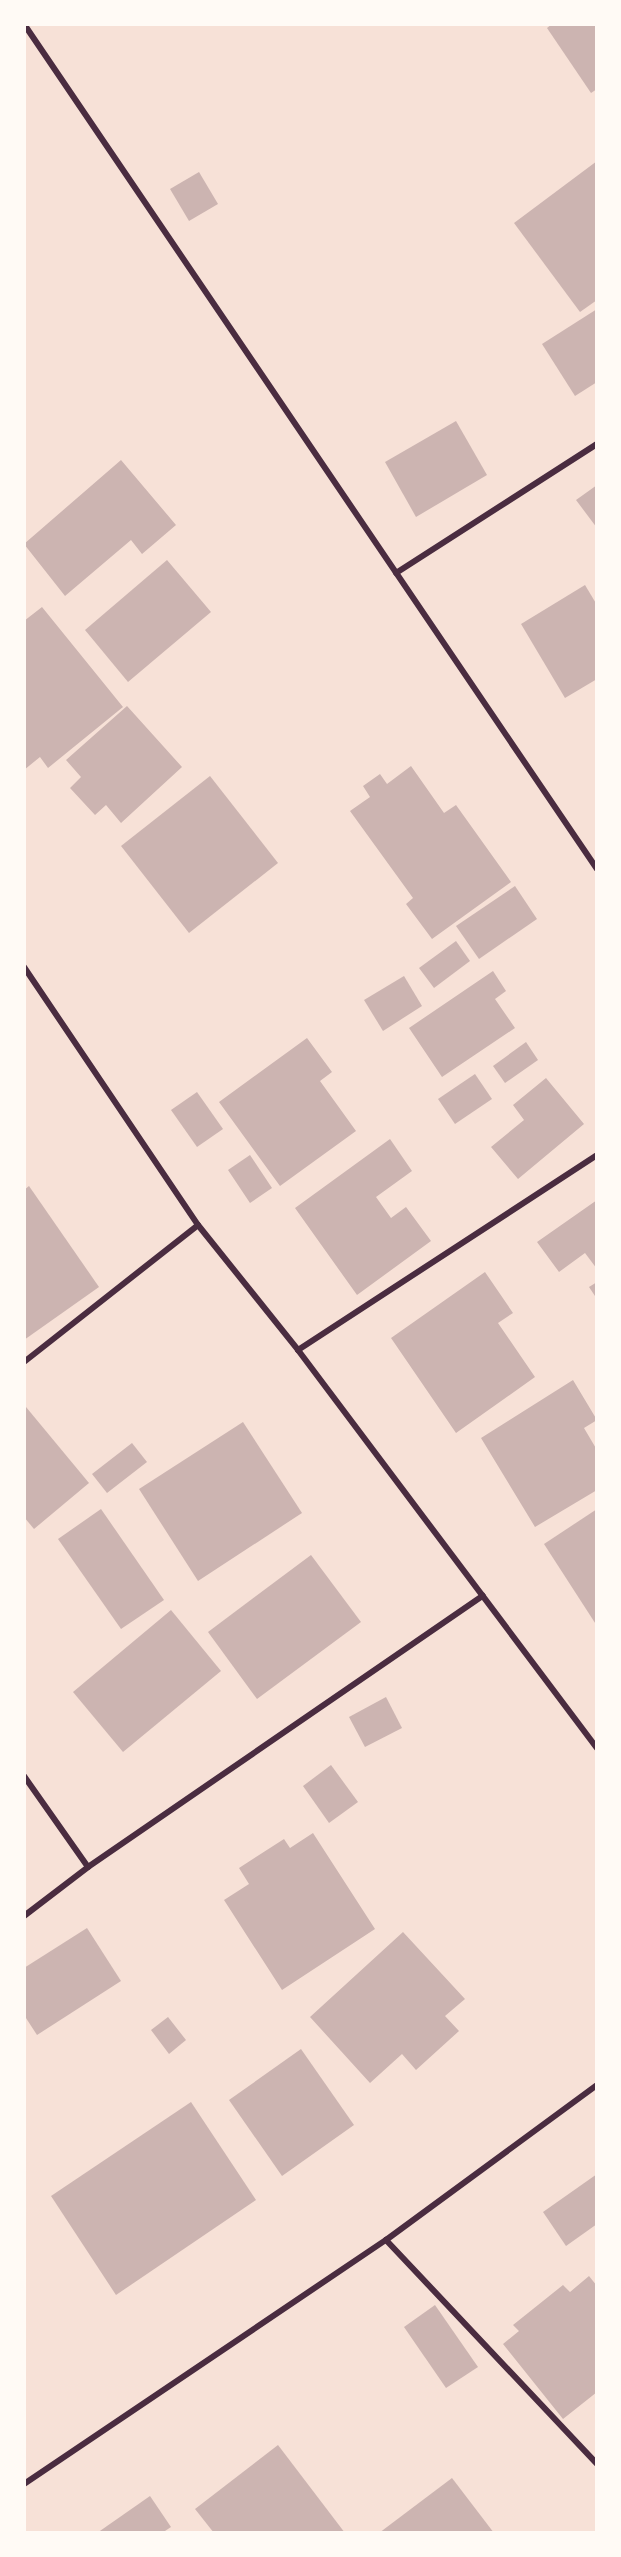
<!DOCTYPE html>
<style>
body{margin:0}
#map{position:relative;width:621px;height:2557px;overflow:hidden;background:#f7e1d7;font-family:Roboto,sans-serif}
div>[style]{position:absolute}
.building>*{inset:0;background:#ccb4b1}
.minor>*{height:6px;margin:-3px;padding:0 3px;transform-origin:3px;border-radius:3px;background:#4a2c40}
span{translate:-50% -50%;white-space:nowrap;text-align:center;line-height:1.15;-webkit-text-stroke:6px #fffaf5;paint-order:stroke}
.frame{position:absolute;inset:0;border:26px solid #fffaf5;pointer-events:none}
</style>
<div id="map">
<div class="building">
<div style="clip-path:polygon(552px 24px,597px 24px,597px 89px,591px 93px,547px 28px)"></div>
<div style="clip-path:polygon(597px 161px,597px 300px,580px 312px,514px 223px)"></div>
<div style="clip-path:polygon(199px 172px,218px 204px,189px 221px,170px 189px)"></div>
<div style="clip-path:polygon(597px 309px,597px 382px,575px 396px,542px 344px)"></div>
<div style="clip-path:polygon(456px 421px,487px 475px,416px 517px,385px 462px)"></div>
<div style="clip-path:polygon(121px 460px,176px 525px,142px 554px,131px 540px,65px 596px,24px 544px)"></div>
<div style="clip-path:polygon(597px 485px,597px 528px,576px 500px)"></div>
<div style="clip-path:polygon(167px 560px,211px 612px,128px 682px,85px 630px)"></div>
<div style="clip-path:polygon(585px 585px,597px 605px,597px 679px,565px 698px,521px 624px)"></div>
<div style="clip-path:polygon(42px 607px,123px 707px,48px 768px,40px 757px,24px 770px,24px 621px)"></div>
<div style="clip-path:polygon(127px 706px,182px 767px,121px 823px,106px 805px,95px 815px,70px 788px,81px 777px,66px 760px)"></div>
<div style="clip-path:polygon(411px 766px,444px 813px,456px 805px,511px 882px,432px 939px,406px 904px,413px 898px,350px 811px,370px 797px,363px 786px,380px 774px,387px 784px)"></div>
<div style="clip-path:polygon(210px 776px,278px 863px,189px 933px,121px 846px)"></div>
<div style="clip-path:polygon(515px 886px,537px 919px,479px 959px,456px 926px)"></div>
<div style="clip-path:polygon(456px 941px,470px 961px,434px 988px,419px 968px)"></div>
<div style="clip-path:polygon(493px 971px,506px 991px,495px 999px,515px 1028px,442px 1077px,409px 1028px)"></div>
<div style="clip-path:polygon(404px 976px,422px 1006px,383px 1031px,364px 1000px)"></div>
<div style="clip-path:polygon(307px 1038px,332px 1072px,320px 1081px,356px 1131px,280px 1186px,219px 1102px)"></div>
<div style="clip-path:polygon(526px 1042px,538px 1060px,505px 1083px,493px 1066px)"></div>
<div style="clip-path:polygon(475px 1074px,492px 1099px,455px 1124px,438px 1099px)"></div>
<div style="clip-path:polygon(546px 1078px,584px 1124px,518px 1179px,491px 1147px,524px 1120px,513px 1105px)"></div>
<div style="clip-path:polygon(197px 1092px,223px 1129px,197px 1147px,171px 1110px)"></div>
<div style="clip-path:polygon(390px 1139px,412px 1171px,376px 1197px,391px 1218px,406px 1207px,431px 1241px,357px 1295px,295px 1208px)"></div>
<div style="clip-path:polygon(250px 1155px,272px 1188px,250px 1203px,228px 1170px)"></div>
<div style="clip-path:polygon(29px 1186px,99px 1287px,24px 1340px,24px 1190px)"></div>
<div style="clip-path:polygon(597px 1200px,597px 1269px,585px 1253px,559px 1272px,537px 1242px)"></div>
<div style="clip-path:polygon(485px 1272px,513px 1313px,498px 1323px,535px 1377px,456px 1433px,391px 1338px)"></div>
<div style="clip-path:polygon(597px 1282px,597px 1299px,589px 1287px)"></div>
<div style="clip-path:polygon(573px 1380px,597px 1420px,584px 1428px,597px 1450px,597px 1490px,535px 1527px,481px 1438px)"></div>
<div style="clip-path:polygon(26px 1407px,89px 1483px,34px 1529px,24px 1517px)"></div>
<div style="clip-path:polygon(243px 1422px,302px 1513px,198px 1581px,139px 1489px)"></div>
<div style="clip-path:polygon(132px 1443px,147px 1462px,107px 1493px,92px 1474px)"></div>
<div style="clip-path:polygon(101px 1509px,164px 1600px,121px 1629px,58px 1539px)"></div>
<div style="clip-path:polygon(597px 1509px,597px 1626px,544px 1544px)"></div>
<div style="clip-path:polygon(311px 1555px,361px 1622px,257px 1699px,208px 1632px)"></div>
<div style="clip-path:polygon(171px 1610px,221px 1671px,123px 1752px,73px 1692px)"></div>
<div style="clip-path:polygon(386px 1697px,402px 1728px,365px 1747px,349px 1717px)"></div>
<div style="clip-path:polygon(331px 1765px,358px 1802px,329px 1823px,303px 1786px)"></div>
<div style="clip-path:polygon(313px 1833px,375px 1929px,282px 1990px,224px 1900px,249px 1884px,239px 1868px,284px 1839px,290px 1848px)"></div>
<div style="clip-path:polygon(87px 1928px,121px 1981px,37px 2035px,24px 2015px,24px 1968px)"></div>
<div style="clip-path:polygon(403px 1932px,465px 1999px,445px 2016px,459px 2031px,416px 2070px,402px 2054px,370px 2083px,310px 2017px)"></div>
<div style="clip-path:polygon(168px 2017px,186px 2040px,169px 2054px,151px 2030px)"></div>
<div style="clip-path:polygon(301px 2049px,354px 2125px,282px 2176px,229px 2100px)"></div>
<div style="clip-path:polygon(191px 2102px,256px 2200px,116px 2295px,51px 2196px)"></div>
<div style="clip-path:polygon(597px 2174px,597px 2224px,566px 2246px,543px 2212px)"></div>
<div style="clip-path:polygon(589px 2276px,597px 2286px,597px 2392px,563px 2419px,503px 2344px,519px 2331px,513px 2325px,563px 2285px,570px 2292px)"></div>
<div style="clip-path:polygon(435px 2305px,478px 2367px,446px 2388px,404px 2327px)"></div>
<div style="clip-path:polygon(278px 2445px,345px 2533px,214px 2533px,195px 2509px)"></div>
<div style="clip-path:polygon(452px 2478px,494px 2533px,379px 2533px)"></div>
<div style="clip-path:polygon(150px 2496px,171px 2527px,162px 2533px,97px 2533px)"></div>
</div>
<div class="minor">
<div style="left:24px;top:24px;width:1021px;rotate:55.86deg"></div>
<div style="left:396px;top:573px;width:239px;rotate:-32.7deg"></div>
<div style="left:24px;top:967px;width:311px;rotate:56deg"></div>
<div style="left:198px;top:1225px;width:160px;rotate:51.3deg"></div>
<div style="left:298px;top:1350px;width:498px;rotate:53.1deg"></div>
<div style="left:298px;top:1350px;width:357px;rotate:-33.1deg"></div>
<div style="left:24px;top:1362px;width:221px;rotate:-38.2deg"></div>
<div style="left:24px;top:1776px;width:111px;rotate:54.9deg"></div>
<div style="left:24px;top:1916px;width:81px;rotate:-37.4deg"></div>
<div style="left:88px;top:1867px;width:479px;rotate:-34.5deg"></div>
<div style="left:386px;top:2240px;width:308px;rotate:46.7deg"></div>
<div style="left:24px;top:2484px;width:437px;rotate:-34deg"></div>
<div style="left:386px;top:2240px;width:262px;rotate:-36.3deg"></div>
</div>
<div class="frame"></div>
</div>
